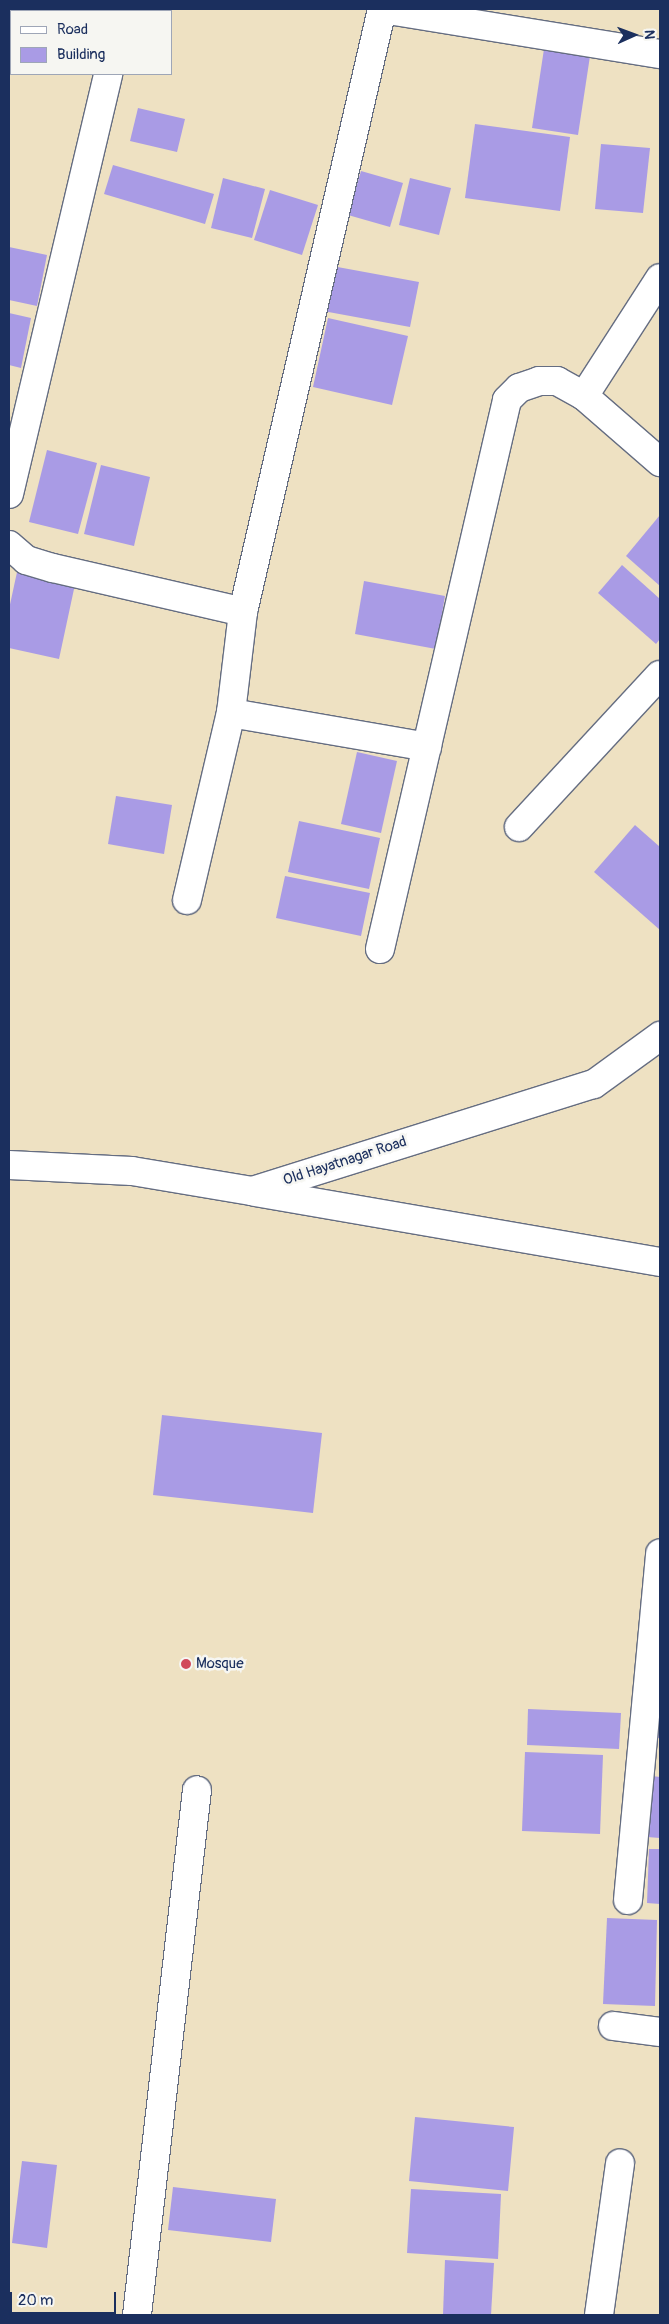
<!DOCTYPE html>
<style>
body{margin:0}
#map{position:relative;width:669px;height:2324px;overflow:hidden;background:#eee1c2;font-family:Pangolin,sans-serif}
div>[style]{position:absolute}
.building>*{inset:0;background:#a99be5}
.roads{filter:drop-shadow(1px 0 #656d81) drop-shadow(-1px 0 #656d81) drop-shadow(0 1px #656d81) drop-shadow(0 -1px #656d81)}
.minor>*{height:28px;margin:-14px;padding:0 14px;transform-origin:14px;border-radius:14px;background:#fff}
.dots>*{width:14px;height:14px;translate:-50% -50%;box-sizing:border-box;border:2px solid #f6f6f2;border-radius:50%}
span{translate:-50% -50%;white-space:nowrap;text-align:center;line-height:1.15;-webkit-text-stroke:5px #f6f6f2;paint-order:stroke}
.street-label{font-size:15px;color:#1b2f5e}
.poi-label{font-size:15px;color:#1b2f5e}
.left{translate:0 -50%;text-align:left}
.frame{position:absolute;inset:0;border:10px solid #1b2f5e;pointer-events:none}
.legend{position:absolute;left:10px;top:10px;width:162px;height:65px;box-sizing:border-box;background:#f6f6f2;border:1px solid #9ea6b7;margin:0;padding:6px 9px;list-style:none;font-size:15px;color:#1b2f5e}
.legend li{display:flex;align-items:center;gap:10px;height:25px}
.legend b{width:25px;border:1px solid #9ea6b7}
.north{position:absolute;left:609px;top:10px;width:50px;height:50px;-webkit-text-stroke:4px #f6f6f2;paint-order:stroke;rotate:88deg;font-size:14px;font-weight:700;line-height:20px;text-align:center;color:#1b2f5e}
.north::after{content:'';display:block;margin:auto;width:18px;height:22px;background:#1b2f5e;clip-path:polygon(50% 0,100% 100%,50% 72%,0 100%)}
.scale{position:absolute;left:10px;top:2292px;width:106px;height:22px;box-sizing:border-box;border:2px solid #1b2f5e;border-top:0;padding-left:6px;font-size:15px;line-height:18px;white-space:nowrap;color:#1b2f5e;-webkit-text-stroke:4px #f6f6f2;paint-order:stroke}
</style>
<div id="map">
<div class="building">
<div style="clip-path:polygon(9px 19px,11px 19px,11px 49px,9px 48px)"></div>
<div style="clip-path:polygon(544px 49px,590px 56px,578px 135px,532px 128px)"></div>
<div style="clip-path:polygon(138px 108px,185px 119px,177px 152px,130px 141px)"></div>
<div style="clip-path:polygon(475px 124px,570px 137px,560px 211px,465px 198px)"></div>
<div style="clip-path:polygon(601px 144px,650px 148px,643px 213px,595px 209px)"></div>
<div style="clip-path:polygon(113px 165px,214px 194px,205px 224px,104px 194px)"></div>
<div style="clip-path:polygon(361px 171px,403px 183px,390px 227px,348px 215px)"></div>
<div style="clip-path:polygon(223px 178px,265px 189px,252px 238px,211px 228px)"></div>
<div style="clip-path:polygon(410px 178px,451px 188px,439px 235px,399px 225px)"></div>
<div style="clip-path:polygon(270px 190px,318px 205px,302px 255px,254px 240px)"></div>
<div style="clip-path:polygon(9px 247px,47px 255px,37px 306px,9px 300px)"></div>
<div style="clip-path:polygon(332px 266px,419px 282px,410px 327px,323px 311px)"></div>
<div style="clip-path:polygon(9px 313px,31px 318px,21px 368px,9px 365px)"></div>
<div style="clip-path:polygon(328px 318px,408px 336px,392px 405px,313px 387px)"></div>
<div style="clip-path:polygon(47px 450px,97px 463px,78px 534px,29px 522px)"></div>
<div style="clip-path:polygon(101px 465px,150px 477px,134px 546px,84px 534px)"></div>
<div style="clip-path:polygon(660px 515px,660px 586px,626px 556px)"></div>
<div style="clip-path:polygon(19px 563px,77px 575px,59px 659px,9px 648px,9px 609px)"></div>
<div style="clip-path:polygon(622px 565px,660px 599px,660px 639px,656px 644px,598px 593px)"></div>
<div style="clip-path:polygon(364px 581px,445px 596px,436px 649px,355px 634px)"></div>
<div style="clip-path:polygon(357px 752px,397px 761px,381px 833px,341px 824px)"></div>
<div style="clip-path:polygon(116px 796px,172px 805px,164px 854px,108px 844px)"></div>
<div style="clip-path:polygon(299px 821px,380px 838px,369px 889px,288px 872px)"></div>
<div style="clip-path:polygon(635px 825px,660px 847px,660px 930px,594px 872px)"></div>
<div style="clip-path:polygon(285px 876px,370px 893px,361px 936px,276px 918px)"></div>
<div style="clip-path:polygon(162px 1415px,322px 1433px,313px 1513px,153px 1495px)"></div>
<div style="clip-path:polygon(528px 1709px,621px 1713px,619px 1749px,527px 1745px)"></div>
<div style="clip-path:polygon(655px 1709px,660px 1710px,660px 1738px,655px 1738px)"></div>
<div style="clip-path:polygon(525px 1752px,603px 1755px,600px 1834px,522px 1831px)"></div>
<div style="clip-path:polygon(652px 1776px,660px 1777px,660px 1838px,647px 1837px)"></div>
<div style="clip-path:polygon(649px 1849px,660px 1849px,660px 1904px,647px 1903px)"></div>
<div style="clip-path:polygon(607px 1918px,657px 1920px,655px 2006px,603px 2004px)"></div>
<div style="clip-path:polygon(415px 2117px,514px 2127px,508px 2191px,409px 2181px)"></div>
<div style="clip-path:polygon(22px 2161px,57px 2165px,47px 2248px,12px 2243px)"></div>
<div style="clip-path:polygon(173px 2187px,276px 2199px,271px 2242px,168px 2230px)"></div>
<div style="clip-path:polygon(411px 2189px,501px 2194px,498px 2259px,407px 2253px)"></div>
<div style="clip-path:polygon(445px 2260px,494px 2263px,491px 2315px,443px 2315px)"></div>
</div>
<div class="roads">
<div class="minor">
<div style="left:382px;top:9px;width:619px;rotate:102.98deg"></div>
<div style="left:243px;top:612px;width:102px;rotate:96.8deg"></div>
<div style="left:231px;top:713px;width:199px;rotate:9.8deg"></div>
<div style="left:382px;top:9px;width:282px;rotate:9.2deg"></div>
<div style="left:123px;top:11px;width:2px;rotate:-90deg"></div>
<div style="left:584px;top:396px;width:140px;rotate:-57.2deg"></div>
<div style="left:9px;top:494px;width:432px;rotate:-76.7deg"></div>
<div style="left:9px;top:545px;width:23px;rotate:41deg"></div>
<div style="left:26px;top:560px;width:28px;rotate:17deg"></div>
<div style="left:53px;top:568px;width:195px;rotate:13deg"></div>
<div style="left:519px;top:827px;width:207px;rotate:-47.2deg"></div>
<div style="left:187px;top:900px;width:192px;rotate:-76.8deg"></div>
<div style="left:380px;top:949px;width:563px;rotate:-76.97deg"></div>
<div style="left:507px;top:400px;width:17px;rotate:-45deg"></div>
<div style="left:519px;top:388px;width:21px;rotate:-19deg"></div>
<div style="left:539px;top:381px;width:18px"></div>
<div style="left:557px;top:381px;width:31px;rotate:29deg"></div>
<div style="left:584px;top:396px;width:101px;rotate:41deg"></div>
<div style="left:9px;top:1165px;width:123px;rotate:2.8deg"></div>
<div style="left:132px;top:1171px;width:122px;rotate:9.5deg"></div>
<div style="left:252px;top:1191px;width:358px;rotate:-17.4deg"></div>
<div style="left:594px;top:1084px;width:82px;rotate:-36deg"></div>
<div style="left:255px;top:1192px;width:411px;rotate:9.8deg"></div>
<div style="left:628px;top:1900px;width:348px;rotate:-84.7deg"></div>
<div style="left:613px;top:2026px;width:47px;rotate:7.3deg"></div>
<div style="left:137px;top:2315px;width:528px;rotate:-83.48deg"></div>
<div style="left:599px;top:2315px;width:153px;rotate:-82.1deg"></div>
</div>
</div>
<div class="dots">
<div style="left:186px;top:1664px;background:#d1495b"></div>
</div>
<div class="street-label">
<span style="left:345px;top:1161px;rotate:-18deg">Old Hayatnagar Road</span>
</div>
<div class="poi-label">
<span class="left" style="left:196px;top:1664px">Mosque</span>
</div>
<div class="frame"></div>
<ul class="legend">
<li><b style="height:6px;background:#fff"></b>Road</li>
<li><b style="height:14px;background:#a99be5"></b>Building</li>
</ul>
<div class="north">N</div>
<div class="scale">20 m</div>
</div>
